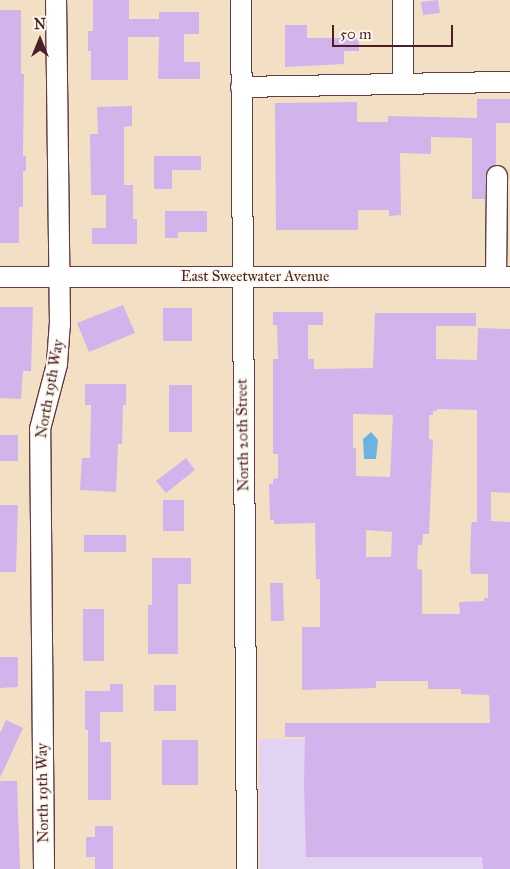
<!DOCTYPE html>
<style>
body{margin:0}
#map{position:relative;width:510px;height:869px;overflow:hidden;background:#f3e0c4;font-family:"IM FELL Great Primer",serif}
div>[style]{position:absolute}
.built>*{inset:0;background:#e3d3f2}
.water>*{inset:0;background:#6bb3e2}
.building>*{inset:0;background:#d1b4eb}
.roads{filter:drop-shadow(1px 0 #633c42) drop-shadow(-1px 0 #633c42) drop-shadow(0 1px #633c42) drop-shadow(0 -1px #633c42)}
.minor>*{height:20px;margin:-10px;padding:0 10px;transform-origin:10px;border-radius:10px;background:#fff}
span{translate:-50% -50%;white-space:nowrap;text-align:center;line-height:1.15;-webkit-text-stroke:4px #fbf7ec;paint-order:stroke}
.street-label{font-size:15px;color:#4a1f2b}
.north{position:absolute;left:15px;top:15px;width:50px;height:50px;-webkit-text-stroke:4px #fbf7ec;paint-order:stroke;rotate:0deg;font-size:14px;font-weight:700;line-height:20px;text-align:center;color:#4a1f2b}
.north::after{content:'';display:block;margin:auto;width:18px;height:22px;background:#4a1f2b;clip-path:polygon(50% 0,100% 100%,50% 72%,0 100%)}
.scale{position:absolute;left:332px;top:25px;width:121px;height:22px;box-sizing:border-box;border:2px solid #4a1f2b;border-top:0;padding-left:6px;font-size:15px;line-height:18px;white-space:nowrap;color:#4a1f2b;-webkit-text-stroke:4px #fbf7ec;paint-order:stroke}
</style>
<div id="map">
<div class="built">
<div style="clip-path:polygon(259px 739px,510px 740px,510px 869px,260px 869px)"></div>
</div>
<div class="water">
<div style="clip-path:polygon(371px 432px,378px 440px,376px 459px,364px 459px,363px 439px)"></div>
</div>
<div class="building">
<div style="clip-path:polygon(93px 0,129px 0,129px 19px,159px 19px,159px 12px,199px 12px,199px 34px,184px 34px,184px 62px,200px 62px,200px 79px,158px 79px,159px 37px,128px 37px,128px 80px,91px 80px,91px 51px,88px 51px,88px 31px,93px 31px)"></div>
<div style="clip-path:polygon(438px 0,440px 13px,423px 15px,421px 2px)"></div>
<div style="clip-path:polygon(0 10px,21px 10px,21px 74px,24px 74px,23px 156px,26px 156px,26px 171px,23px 171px,23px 207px,19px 207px,19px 243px,0 243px)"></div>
<div style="clip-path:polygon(285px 25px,307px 25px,307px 38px,359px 38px,359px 51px,344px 51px,344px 64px,285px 67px)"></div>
<div style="clip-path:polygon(477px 99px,510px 99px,510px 123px,496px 123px,496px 164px,487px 170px,485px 199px,472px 199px,472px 138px,431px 137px,431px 154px,400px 153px,401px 215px,389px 216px,389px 210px,358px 210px,358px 230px,276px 230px,275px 103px,357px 102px,357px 122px,388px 122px,388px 116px,477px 118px)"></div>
<div style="clip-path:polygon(132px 106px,132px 126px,124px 127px,124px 185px,133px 185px,133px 219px,137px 219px,137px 244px,92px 244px,92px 228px,106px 228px,106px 195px,91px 195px,90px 134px,98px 134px,97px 107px)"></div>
<div style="clip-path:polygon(154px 156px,201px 156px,201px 170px,172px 170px,172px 189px,154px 189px)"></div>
<div style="clip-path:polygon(165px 211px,207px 211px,207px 232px,178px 232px,178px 238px,165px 238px)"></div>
<div style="clip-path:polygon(123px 305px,135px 333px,89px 352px,77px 323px)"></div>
<div style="clip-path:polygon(0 307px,33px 307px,31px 371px,23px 371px,21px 399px,0 398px)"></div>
<div style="clip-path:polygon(163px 308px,192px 308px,192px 341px,163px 341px)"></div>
<div style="clip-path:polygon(evenodd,273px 312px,323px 312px,323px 325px,308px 325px,308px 359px,314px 359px,314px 369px,373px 368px,375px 313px,476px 313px,476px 326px,436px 326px,436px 359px,477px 360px,478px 328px,510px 329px,510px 493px,491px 492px,491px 521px,510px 522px,510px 869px,483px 869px,482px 857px,306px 857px,304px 784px,305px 737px,285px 737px,285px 723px,490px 723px,489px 695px,461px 694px,461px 689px,428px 689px,428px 681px,376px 681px,376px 688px,302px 690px,302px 627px,320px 627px,320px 579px,316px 579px,315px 523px,278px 524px,274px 524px,274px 520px,270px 520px,269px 484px,273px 484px,273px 479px,278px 478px,278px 454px,273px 454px,273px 359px,278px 359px,277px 325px,273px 325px,273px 312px,437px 409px,477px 410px,477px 522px,472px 522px,471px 527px,470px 568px,471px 574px,488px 574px,488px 598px,484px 598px,484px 601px,459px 602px,460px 614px,422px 614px,422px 570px,417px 569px,418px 545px,422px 545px,423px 534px,429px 534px,433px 440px,429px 439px,429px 415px,433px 415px,433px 411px,437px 411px,437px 409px,273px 312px,353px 414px,393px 415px,390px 477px,356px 476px,356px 448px,353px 448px,353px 414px,273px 312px,366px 530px,392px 532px,391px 557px,366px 557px,366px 530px)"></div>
<div style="clip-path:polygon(85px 384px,126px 384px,126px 405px,123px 405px,122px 444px,118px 444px,116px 492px,80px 490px,82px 458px,90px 458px,91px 405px,85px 405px)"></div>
<div style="clip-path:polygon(169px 385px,192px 385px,192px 432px,169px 432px)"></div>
<div style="clip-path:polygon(0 435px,18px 435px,18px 461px,0 461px)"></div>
<div style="clip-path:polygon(186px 458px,195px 470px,166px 493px,156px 481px)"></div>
<div style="clip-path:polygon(163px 500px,184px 500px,184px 531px,163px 531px)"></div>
<div style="clip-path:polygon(0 505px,18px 505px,16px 572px,0 572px)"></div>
<div style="clip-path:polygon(84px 535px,126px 535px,126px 552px,84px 552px)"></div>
<div style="clip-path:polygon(152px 558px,191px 558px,191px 584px,178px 584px,178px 654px,148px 654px,148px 605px,152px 605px)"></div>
<div style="clip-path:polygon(270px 583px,283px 583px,284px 621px,271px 621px)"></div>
<div style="clip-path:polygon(83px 609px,104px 609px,104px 661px,83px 661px)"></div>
<div style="clip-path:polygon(0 657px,18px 657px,18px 687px,0 688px)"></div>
<div style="clip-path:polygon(110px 684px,123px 684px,123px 712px,100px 712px,100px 742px,111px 742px,111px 800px,88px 800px,88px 730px,85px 730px,85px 691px,110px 691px)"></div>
<div style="clip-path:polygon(154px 685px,176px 685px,176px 711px,154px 711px)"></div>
<div style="clip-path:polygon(6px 720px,23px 728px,0 778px,0 733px)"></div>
<div style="clip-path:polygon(162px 740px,198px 740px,198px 785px,162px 785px)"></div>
<div style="clip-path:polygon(0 781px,17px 781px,20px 869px,0 869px)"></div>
<div style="clip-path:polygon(95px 826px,113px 826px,113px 869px,95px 869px,95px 857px,86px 857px,86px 837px,95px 837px)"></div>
</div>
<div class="roads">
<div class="minor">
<div style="left:241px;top:0;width:869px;rotate:89.6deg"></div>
<div style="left:403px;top:0;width:84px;rotate:90deg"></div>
<div style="left:241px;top:87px;width:269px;rotate:-1.1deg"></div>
<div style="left:0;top:277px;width:510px"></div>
<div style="left:496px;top:277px;width:101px;rotate:-89.4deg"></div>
<div style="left:44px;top:869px;width:440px;rotate:-90.5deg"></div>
<div style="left:40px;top:429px;width:67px;rotate:-75.3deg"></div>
<div style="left:57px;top:364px;width:39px;rotate:-86deg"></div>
<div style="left:60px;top:325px;width:325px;rotate:-90.7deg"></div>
</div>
</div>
<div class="street-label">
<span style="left:255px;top:277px">East Sweetwater Avenue</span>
<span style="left:50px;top:389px;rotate:-80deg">North 19th Way</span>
<span style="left:243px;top:435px;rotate:-91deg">North 20th Street</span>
<span style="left:43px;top:793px;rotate:-91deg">North 19th Way</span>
</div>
<div class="north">N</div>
<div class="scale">50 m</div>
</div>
